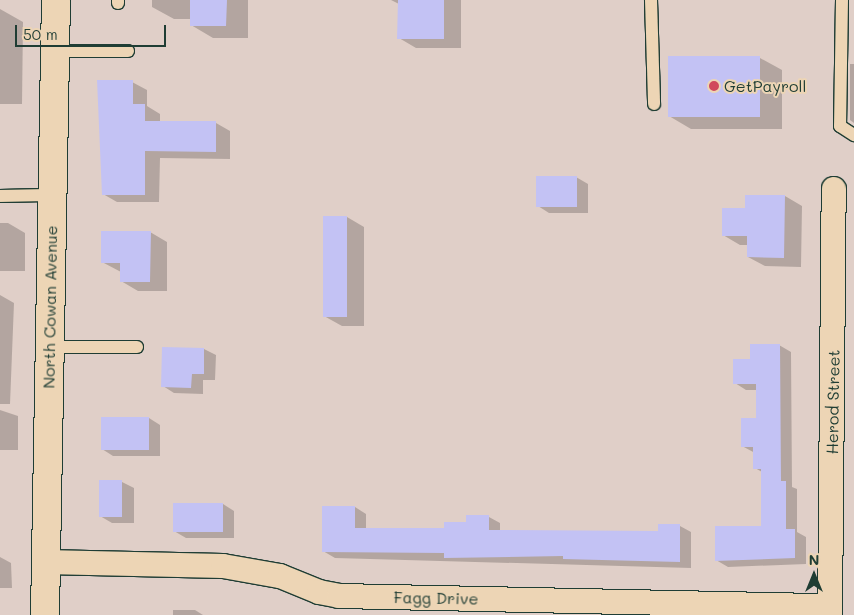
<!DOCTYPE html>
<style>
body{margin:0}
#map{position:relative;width:854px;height:615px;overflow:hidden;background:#e0cfc8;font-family:Mali,sans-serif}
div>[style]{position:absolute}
.shadow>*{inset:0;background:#0003}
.building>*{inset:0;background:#c3c2f4}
.roads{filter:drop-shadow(1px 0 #1f3d34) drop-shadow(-1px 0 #1f3d34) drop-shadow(0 1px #1f3d34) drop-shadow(0 -1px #1f3d34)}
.lane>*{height:12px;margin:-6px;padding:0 6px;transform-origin:6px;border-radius:6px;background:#edd5b5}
.street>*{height:24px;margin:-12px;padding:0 12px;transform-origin:12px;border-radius:12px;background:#edd5b5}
.secondary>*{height:28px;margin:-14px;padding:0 14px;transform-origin:14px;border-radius:14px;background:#edd5b5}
.dots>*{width:14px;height:14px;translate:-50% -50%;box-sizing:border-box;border:2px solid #edd5b5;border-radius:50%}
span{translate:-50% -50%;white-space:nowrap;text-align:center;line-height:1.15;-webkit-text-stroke:4px #edd5b5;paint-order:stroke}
.poi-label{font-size:16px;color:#1f3d34}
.left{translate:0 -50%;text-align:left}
.street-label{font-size:16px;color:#1f3d34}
.north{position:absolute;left:789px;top:550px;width:50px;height:50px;-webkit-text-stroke:4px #edd5b5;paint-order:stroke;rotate:0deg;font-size:14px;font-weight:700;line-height:20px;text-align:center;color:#1f3d34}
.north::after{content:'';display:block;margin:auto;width:18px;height:22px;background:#1f3d34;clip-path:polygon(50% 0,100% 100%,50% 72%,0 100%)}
.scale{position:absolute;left:15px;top:25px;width:151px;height:22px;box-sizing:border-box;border:2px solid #1f3d34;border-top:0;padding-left:6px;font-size:15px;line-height:18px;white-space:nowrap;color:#1f3d34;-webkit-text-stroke:4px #edd5b5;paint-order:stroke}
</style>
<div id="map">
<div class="shadow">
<div style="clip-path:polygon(152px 0,248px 0,248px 38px,213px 38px,191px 25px,191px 19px,174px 19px,152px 7px)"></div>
<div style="clip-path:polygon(391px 0,461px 0,461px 48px,416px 48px,399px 38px,399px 4px)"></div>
<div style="clip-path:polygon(0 9px,23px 22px,22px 104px,0 104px)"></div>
<div style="clip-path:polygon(669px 58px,760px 58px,782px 70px,782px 129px,691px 129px,669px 116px)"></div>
<div style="clip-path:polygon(850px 64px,854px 64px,854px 123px,850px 120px)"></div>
<div style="clip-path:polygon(132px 82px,147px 90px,147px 106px,160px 114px,160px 122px,216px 123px,230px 131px,230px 159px,160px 158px,159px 202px,117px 202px,103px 194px)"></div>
<div style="clip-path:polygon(576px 177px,588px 184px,588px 213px,549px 213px,538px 206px)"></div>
<div style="clip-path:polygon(785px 196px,802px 206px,801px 267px,765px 266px,748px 257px,748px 245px,740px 245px,723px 235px,746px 209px)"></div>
<div style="clip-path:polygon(347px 217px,364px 227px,364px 326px,342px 326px,324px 316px)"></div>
<div style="clip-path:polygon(0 223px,8px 223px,25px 233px,25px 271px,0 271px)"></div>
<div style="clip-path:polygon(150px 232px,167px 242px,167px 291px,138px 291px,121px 281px,121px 272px,102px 262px)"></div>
<div style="clip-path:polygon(0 295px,14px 303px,10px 404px,0 404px)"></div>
<div style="clip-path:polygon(779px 345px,791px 352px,792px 487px,797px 489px,797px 532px,806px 537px,806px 564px,728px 567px,716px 560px,762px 527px,762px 472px,755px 468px,755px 453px,742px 446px,757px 419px,757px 390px,746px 390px,735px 383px,751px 360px)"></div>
<div style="clip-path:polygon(204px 349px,216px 355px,215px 380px,203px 380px,203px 394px,174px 393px,163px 386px)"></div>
<div style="clip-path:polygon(0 410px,18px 416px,18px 450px,0 450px)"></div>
<div style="clip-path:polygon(149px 418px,160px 425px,160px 456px,113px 456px,102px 449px)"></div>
<div style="clip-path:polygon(122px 482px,134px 488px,134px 523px,112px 523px,100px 516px)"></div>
<div style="clip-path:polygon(223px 504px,234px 511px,234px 538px,186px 538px,174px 531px)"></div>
<div style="clip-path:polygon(355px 507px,366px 514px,366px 529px,445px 529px,489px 517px,500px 523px,500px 531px,659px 532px,680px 526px,691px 532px,691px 568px,335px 558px,323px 551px)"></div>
<div style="clip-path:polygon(0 557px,11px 563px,12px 588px,0 588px)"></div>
<div style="clip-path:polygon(173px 610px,195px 610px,203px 615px,173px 615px)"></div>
</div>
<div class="building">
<div style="clip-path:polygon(190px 0,227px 0,226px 26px,190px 26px)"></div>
<div style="clip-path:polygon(398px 0,444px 0,444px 39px,397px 39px)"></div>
<div style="clip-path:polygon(668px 56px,760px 56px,760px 117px,668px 117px)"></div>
<div style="clip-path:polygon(97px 80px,133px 80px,133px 104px,145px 104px,145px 121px,216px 121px,216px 152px,145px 151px,145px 195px,102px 195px)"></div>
<div style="clip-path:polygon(536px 176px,577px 176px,577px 207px,536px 207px)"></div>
<div style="clip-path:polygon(745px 195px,785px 195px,784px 258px,747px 257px,747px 236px,722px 236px,722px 208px,745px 208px)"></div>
<div style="clip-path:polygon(323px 216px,347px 216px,347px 317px,323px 317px)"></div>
<div style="clip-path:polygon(101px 231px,151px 231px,150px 282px,120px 282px,120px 263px,101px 263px)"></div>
<div style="clip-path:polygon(750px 344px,780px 344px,781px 481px,786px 481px,786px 529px,795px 529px,795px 558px,715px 561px,715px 526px,761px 526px,761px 469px,753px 469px,753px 447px,741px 447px,741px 418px,756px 418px,756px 384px,733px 384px,733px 359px,750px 359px)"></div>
<div style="clip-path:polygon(162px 347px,204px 348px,204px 374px,192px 374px,191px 388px,161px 387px)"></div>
<div style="clip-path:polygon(101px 417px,149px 417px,149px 450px,101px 450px)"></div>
<div style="clip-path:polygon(99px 480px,122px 480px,122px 517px,99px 517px)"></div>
<div style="clip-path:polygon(173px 503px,223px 503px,223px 532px,173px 532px)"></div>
<div style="clip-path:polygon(322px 506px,355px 506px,355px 528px,444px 528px,444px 522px,466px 522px,466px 515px,489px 515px,489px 530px,658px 531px,658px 524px,680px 524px,680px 562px,563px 559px,563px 556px,444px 558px,444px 553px,322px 552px)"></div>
</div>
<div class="roads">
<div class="lane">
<div style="left:651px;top:0;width:104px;rotate:88.3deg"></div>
<div style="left:842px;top:0;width:126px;rotate:90.9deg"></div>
<div style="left:840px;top:126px;width:17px;rotate:33deg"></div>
<div style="left:118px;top:3px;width:3px;rotate:-90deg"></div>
<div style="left:55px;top:51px;width:73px"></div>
<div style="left:0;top:196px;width:53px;rotate:-1.1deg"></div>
<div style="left:50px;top:347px;width:87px"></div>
</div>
<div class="street">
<div style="left:45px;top:562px;width:178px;rotate:1.3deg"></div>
<div style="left:223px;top:566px;width:58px;rotate:10deg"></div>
<div style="left:280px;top:576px;width:42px;rotate:22.3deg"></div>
<div style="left:319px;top:592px;width:20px;rotate:11deg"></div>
<div style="left:339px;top:596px;width:491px;rotate:1.2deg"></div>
<div style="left:830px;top:615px;width:426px;rotate:-89.5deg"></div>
</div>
<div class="secondary">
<div style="left:45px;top:615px;width:615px;rotate:-88.98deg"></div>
</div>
</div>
<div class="dots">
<div style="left:714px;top:86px;background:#d1495b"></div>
</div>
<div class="poi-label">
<span class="left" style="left:724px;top:86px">GetPayroll</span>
</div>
<div class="street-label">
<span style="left:50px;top:307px;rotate:-89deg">North Cowan Avenue</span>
<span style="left:833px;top:402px;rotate:-89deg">Herod Street</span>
<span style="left:436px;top:598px;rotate:1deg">Fagg Drive</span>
</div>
<div class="north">N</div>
<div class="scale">50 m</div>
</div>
